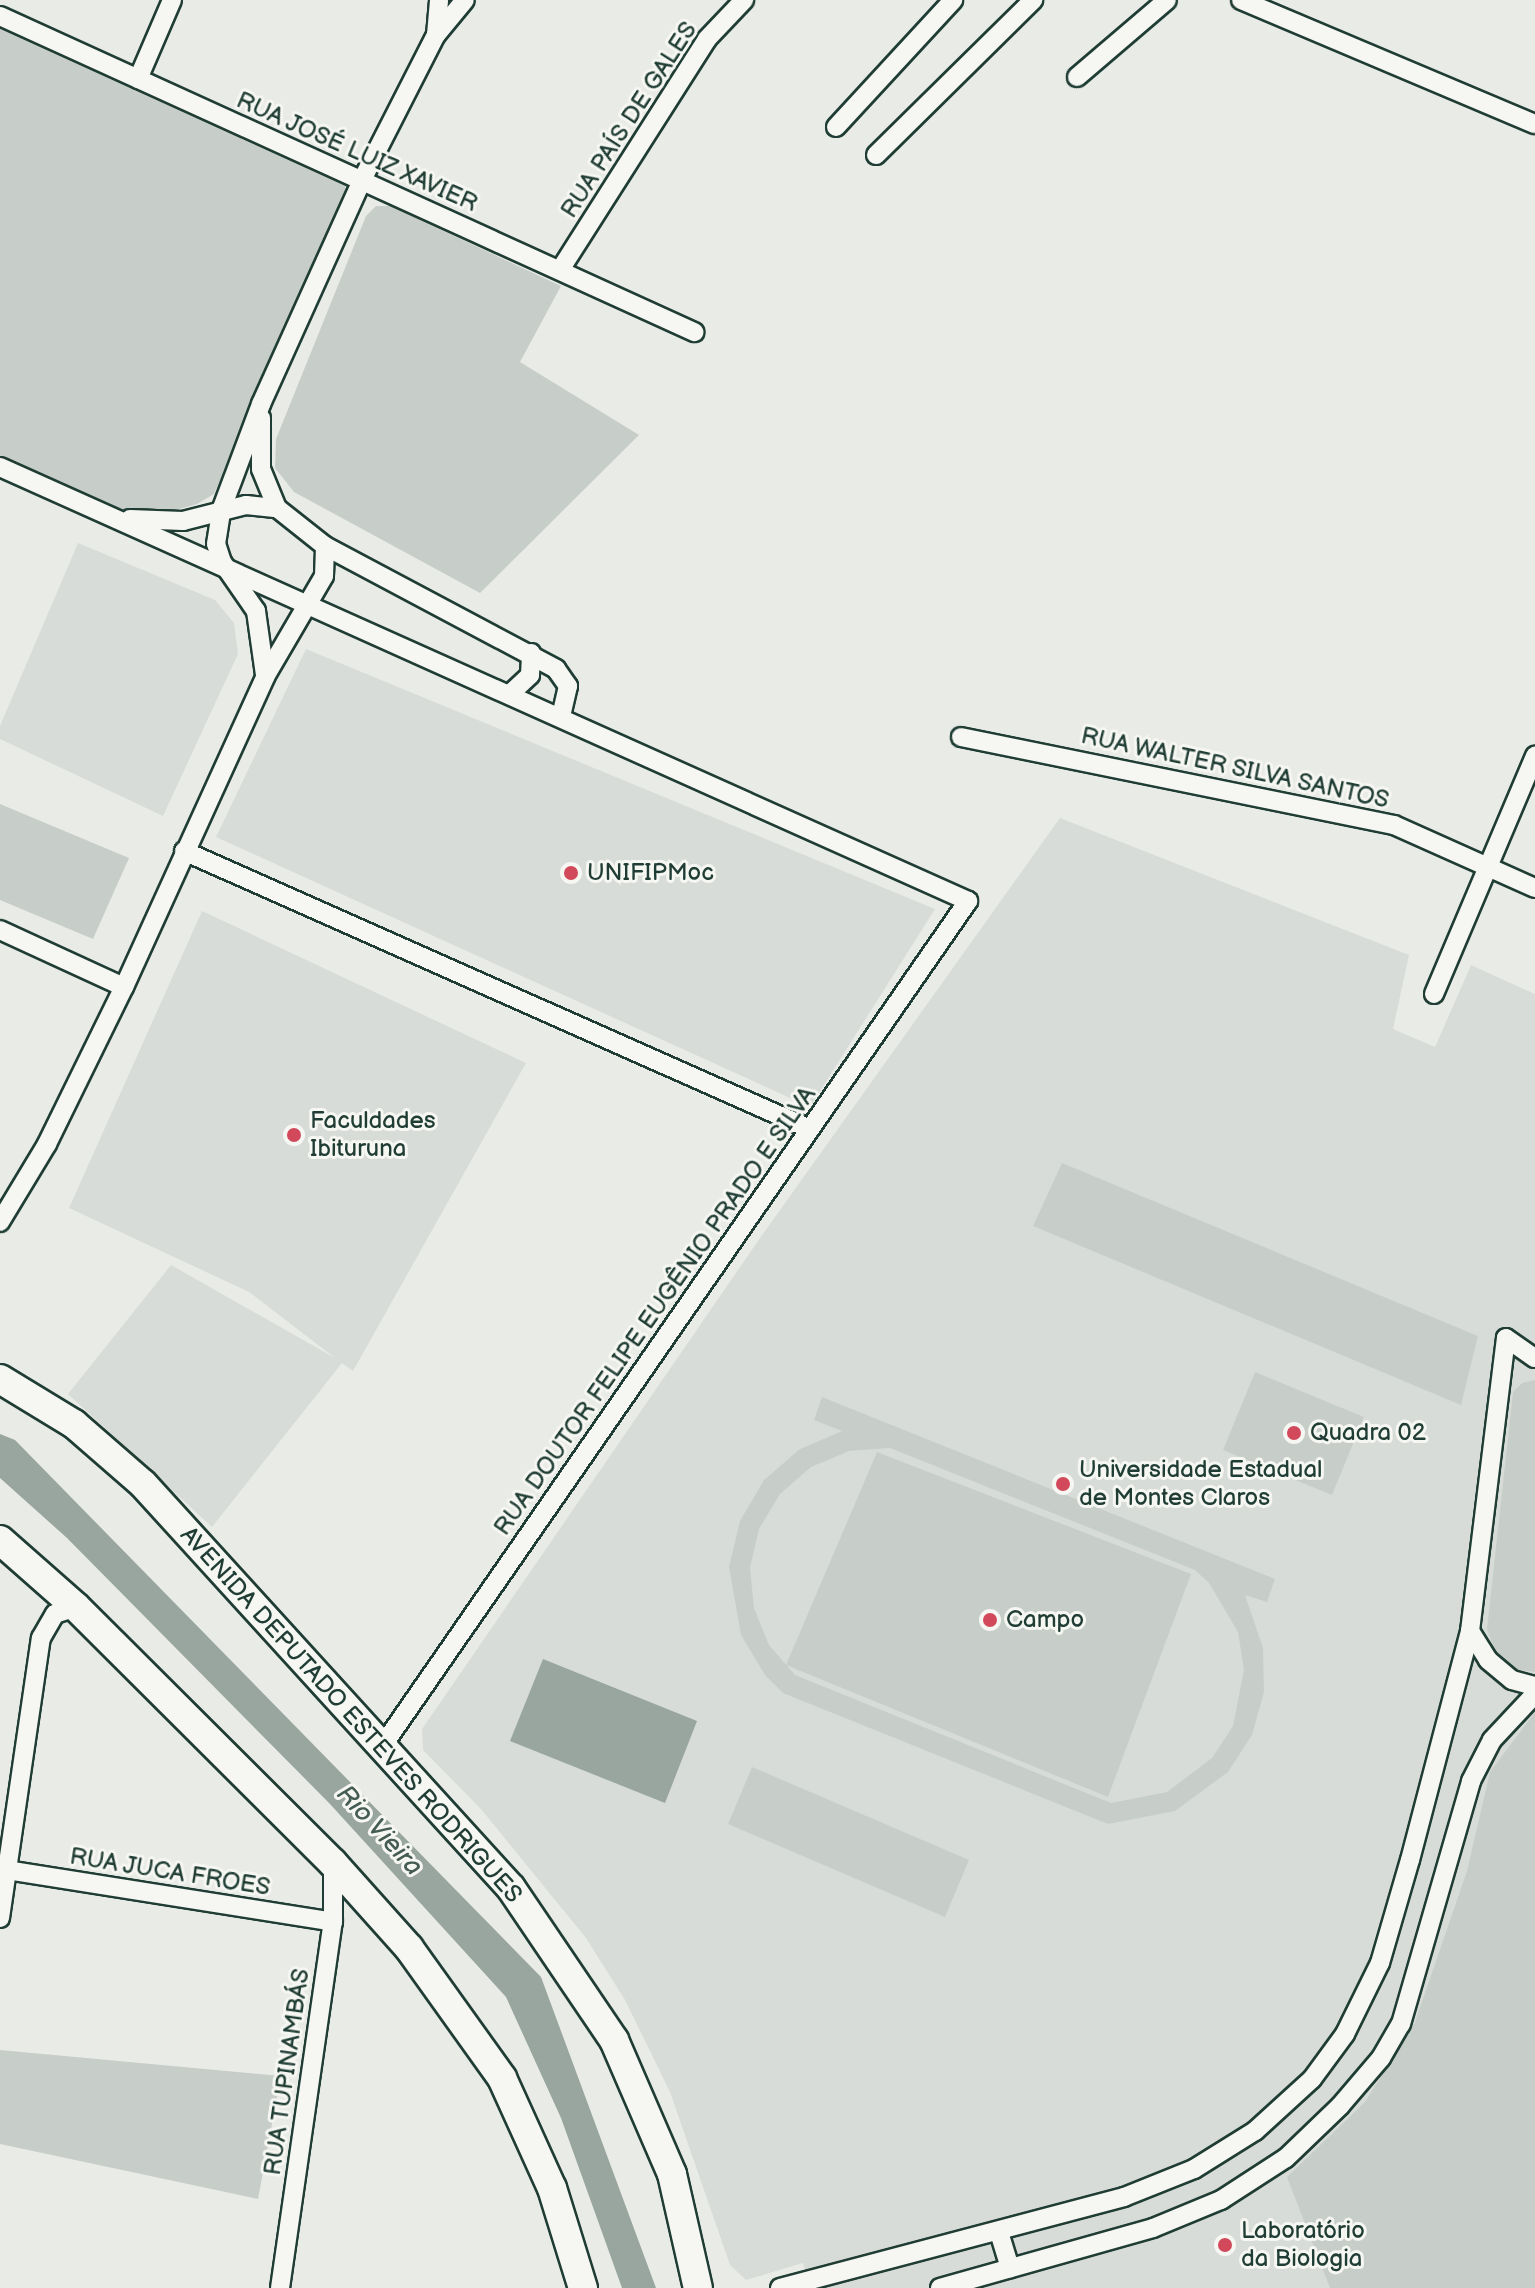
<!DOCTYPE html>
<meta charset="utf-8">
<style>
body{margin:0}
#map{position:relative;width:1535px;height:2288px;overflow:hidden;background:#e9ebe7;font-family:"Balsamiq Sans",sans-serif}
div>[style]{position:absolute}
.built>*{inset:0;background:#d8dcd8}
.green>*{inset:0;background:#c7cec9}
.water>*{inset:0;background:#99a6a0}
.roads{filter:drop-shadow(2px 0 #1f3d34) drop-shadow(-2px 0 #1f3d34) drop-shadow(0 2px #1f3d34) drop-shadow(0 -2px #1f3d34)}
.minor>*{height:18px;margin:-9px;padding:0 9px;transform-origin:9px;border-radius:9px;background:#f6f6f2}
.primary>*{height:28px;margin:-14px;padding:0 14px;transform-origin:14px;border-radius:14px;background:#f6f6f2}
.dots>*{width:22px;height:22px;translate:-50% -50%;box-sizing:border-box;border:4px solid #f6f6f2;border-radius:50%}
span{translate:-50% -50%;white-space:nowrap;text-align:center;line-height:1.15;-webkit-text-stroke:6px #f6f6f2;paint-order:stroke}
.street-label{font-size:24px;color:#1f3d34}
.poi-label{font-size:24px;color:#1f3d34}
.left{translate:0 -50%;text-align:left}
.water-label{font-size:26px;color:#445c54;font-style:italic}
</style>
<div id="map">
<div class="built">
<div style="clip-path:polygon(78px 543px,215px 600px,234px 623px,238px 654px,163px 816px,0 739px,0 726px)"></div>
<div style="clip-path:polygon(306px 649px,935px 909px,810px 1107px,216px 837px)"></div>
<div style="clip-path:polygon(1060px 818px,1409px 955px,1393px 1029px,1435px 1047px,1471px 965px,1535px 994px,1535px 2288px,810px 2288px,803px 2263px,746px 2280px,730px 2265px,670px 2092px,625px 2000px,586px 1938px,481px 1809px,423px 1750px,422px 1729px,760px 1238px)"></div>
<div style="clip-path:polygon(202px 911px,526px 1063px,353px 1371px,342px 1363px,212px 1527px,68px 1394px,171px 1265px,335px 1358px,249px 1292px,69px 1208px)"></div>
</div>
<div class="green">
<div style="clip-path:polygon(0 29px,345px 186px,346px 195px,214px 494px,197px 504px,158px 515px,118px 511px,0 458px)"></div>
<div style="clip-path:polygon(376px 206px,390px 206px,561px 286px,520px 362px,639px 435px,480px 593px,294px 492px,275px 468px,276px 439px,366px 216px)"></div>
<div style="clip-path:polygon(0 804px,129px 858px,93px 939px,0 900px)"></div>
<div style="clip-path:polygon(1062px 1163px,1478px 1336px,1461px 1405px,1033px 1226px)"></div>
<div style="clip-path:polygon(1255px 1372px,1364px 1417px,1332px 1495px,1223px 1450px)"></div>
<div style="clip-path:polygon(1535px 1380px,1535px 1672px,1513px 1669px,1496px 1654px,1487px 1629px,1513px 1392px,1522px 1383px)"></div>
<div style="clip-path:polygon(evenodd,822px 1397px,1275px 1579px,1267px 1602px,1245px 1595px,1263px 1648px,1264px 1692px,1252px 1735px,1228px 1772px,1175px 1811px,1108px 1824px,783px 1693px,765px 1675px,741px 1635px,729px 1567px,740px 1521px,764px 1480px,800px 1449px,842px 1431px,814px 1420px,822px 1397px,890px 1448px,1195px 1570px,1209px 1583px,1238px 1632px,1244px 1670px,1233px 1726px,1212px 1758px,1167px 1792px,1111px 1803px,795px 1675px,769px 1645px,754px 1608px,750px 1568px,759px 1529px,780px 1494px,811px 1467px,849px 1451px,890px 1448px)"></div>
<div style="clip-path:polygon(877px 1452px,1191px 1574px,1108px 1797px,786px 1665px)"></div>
<div style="clip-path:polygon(1535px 1712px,1535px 2288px,1330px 2288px,1287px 2177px,1365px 2102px,1415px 2022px,1467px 1871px,1490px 1772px)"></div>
<div style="clip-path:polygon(752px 1767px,969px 1860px,945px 1917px,728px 1824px)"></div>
<div style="clip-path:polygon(0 2050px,281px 2076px,258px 2199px,0 2144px)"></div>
</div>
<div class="water">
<div style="clip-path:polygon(0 1434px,15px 1440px,541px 1977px,656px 2288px,622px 2288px,561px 2118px,506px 1997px,330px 1804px,67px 1538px,0 1478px)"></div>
<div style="clip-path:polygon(543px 1659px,697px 1721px,665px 1803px,510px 1741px)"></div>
</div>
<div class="roads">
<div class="minor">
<div style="left:1241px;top:0;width:319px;rotate:22.9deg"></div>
<div style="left:0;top:16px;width:763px;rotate:24.48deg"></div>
<div style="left:436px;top:35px;width:35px;rotate:-85deg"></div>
<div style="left:1077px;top:77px;width:118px;rotate:-40.5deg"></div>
<div style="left:138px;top:79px;width:86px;rotate:-66.7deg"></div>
<div style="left:836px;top:127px;width:173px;rotate:-47.3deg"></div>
<div style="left:876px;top:155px;width:221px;rotate:-44.6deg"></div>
<div style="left:560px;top:270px;width:274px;rotate:-57.5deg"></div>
<div style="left:707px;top:39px;width:54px;rotate:-46.5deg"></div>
<div style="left:261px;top:418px;width:51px;rotate:90deg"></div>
<div style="left:261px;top:469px;width:42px;rotate:67.7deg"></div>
<div style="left:0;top:467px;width:1061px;rotate:24.15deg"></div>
<div style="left:968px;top:901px;width:1031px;rotate:124.72deg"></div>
<div style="left:130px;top:519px;width:53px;rotate:2.2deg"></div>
<div style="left:183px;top:521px;width:65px;rotate:-14.3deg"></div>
<div style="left:246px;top:505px;width:31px;rotate:6deg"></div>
<div style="left:277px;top:508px;width:61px;rotate:38.4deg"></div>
<div style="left:325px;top:546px;width:262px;rotate:28deg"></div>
<div style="left:556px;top:669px;width:21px;rotate:55deg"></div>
<div style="left:568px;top:686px;width:31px;rotate:103deg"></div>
<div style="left:265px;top:675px;width:65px;rotate:-98deg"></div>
<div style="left:256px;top:611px;width:60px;rotate:-124.8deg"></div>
<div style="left:222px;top:562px;width:19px;rotate:-108deg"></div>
<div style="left:216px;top:544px;width:36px;rotate:-81deg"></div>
<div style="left:222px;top:508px;width:111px;rotate:-69.4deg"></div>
<div style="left:261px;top:404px;width:246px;rotate:-65.7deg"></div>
<div style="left:362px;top:180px;width:163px;rotate:-63deg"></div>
<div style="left:436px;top:35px;width:45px;rotate:-50.4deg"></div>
<div style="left:511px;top:693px;width:26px;rotate:-43deg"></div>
<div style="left:530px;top:675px;width:22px;rotate:-87deg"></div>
<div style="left:961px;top:737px;width:442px;rotate:11.5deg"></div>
<div style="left:1394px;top:825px;width:154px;rotate:24.1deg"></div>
<div style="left:184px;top:851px;width:685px;rotate:23.95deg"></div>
<div style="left:0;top:930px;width:136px;rotate:24.7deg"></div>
<div style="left:1434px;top:994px;width:259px;rotate:-67deg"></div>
<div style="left:0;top:1222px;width:91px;rotate:-58.9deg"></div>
<div style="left:47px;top:1144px;width:175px;rotate:-63.9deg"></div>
<div style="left:124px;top:987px;width:341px;rotate:-65.5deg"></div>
<div style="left:265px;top:677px;width:117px;rotate:-59.7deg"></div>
<div style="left:324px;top:576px;width:30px;rotate:-88deg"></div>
<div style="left:1470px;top:1631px;width:34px;rotate:58deg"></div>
<div style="left:1488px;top:1660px;width:31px;rotate:40deg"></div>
<div style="left:1512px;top:1680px;width:24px;rotate:15deg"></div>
<div style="left:0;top:1869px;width:337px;rotate:9deg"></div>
<div style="left:0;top:1918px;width:283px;rotate:-81.7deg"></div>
<div style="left:41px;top:1638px;width:28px;rotate:-60deg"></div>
<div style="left:55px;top:1614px;width:22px;rotate:-18deg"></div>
<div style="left:999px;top:2232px;width:38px;rotate:73deg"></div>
<div style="left:280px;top:2288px;width:370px;rotate:-81.8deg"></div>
<div style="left:333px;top:1922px;width:59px;rotate:-90deg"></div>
<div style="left:780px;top:2288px;width:356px;rotate:-14.8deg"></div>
<div style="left:1124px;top:2197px;width:75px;rotate:-21.8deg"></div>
<div style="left:1194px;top:2169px;width:72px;rotate:-31.9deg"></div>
<div style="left:1255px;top:2131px;width:77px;rotate:-42.4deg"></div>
<div style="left:1312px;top:2079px;width:56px;rotate:-53.7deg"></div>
<div style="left:1345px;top:2034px;width:79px;rotate:-63.8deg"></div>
<div style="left:1380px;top:1963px;width:107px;rotate:-73.8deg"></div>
<div style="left:1410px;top:1860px;width:237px;rotate:-75.3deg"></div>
<div style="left:1470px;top:1631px;width:295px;rotate:-83deg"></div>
<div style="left:1506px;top:1338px;width:35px;rotate:35deg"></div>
<div style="left:940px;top:2288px;width:221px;rotate:-15.7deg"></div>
<div style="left:1153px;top:2228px;width:74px;rotate:-22.4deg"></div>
<div style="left:1221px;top:2200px;width:77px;rotate:-32.9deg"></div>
<div style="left:1286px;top:2158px;width:75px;rotate:-43.9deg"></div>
<div style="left:1340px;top:2106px;width:63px;rotate:-49.5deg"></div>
<div style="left:1381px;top:2058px;width:39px;rotate:-60deg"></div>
<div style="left:1401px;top:2024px;width:253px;rotate:-73.9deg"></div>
<div style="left:1471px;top:1781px;width:46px;rotate:-62.9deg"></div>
<div style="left:1492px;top:1740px;width:63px;rotate:-46.9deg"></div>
</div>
<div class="primary">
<div style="left:0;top:1379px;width:87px;rotate:31.3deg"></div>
<div style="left:74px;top:1424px;width:91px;rotate:41deg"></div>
<div style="left:143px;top:1484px;width:546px;rotate:47.67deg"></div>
<div style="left:511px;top:1888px;width:184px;rotate:55.9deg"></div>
<div style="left:614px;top:2040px;width:146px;rotate:66.6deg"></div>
<div style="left:672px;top:2174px;width:117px;rotate:77.2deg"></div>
<div style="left:0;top:1540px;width:101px;rotate:41.4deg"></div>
<div style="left:76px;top:1607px;width:363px;rotate:44.9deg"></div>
<div style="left:333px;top:1863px;width:114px;rotate:48.2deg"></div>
<div style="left:409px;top:1948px;width:160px;rotate:54.4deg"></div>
<div style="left:502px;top:2078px;width:121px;rotate:65.6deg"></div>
<div style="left:552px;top:2188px;width:105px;rotate:72.8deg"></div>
</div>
</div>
<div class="dots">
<div style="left:571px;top:873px;background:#d1495b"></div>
<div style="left:294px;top:1135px;background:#d1495b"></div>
<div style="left:1294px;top:1433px;background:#d1495b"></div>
<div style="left:1063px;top:1484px;background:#d1495b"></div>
<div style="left:990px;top:1620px;background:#d1495b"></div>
<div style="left:1225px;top:2245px;background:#d1495b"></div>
</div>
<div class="street-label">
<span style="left:629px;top:120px;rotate:-57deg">RUA PAÍS DE GALES</span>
<span style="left:357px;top:152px;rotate:24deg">RUA JOSÉ LUIZ XAVIER</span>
<span style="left:1235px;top:768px;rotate:12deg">RUA WALTER SILVA SANTOS</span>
<span style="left:655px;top:1311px;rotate:-55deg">RUA DOUTOR FELIPE EUGÊNIO PRADO E SILVA</span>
<span style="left:351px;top:1715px;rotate:48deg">AVENIDA DEPUTADO ESTEVES RODRIGUES</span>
<span style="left:170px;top:1872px;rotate:9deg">RUA JUCA FROES</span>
<span style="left:287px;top:2072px;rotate:-82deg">RUA TUPINAMBÁS</span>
</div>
<div class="poi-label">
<span class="left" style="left:587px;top:873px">UNIFIPMoc</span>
<span class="left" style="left:310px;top:1135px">Faculdades<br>Ibituruna</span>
<span class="left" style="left:1310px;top:1433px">Quadra 02</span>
<span class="left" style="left:1079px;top:1484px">Universidade Estadual<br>de Montes Claros</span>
<span class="left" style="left:1006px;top:1620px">Campo</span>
<span class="left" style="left:1241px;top:2245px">Laboratório<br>da Biologia</span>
</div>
<div class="water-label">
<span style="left:379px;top:1831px;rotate:47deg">Rio Vieira</span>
</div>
</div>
